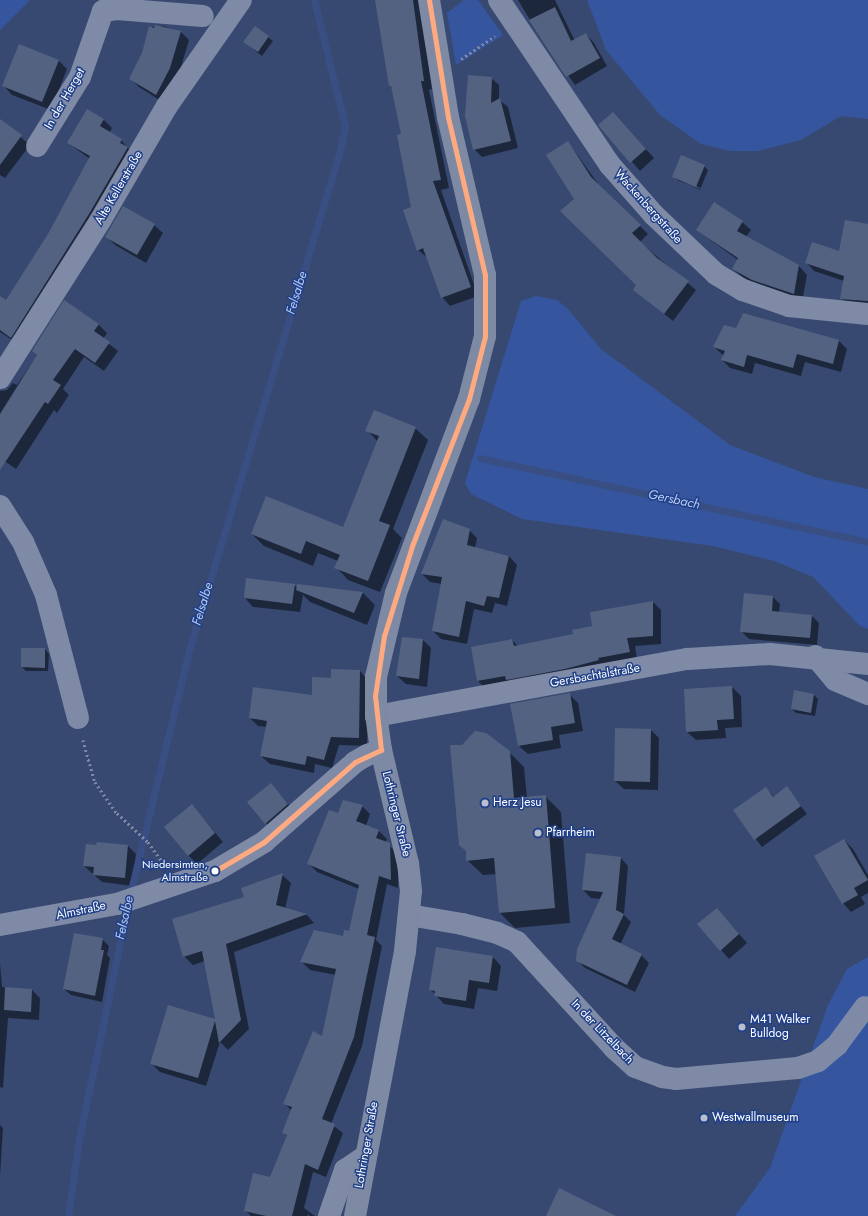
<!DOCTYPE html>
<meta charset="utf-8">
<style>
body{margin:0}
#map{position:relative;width:868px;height:1216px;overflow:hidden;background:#384971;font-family:Jost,sans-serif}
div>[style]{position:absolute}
.green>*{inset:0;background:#35569f}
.shadow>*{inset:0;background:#0007}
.stream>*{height:7px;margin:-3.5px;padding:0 3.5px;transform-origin:3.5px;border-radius:3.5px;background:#394f84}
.building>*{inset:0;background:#546282}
.path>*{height:2.5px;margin-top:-1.25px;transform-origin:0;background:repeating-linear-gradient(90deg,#7f8aa6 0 2px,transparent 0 5px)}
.minor>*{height:22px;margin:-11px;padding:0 11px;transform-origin:11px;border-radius:11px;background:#7f8aa6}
.major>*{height:22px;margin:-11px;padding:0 11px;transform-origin:11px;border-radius:11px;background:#7e8aa4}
.bus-1>*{height:5px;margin:-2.5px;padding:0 2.5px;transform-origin:2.5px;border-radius:2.5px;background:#ffa980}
.dots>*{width:11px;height:11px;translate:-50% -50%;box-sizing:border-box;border:2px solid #204089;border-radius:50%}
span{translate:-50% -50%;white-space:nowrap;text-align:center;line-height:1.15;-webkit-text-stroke:3px #204089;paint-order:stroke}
.bus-label{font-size:11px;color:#fff}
.right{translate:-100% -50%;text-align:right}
.street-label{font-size:12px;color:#fff}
.poi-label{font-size:12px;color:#fff}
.left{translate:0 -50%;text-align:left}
.water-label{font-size:13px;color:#b7caf2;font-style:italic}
</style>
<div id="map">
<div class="green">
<div style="clip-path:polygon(0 0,30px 0,0 30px)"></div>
<div style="clip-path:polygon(464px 0,478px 0,503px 35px,456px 65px,447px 13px)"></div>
<div style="clip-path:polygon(587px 0,868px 0,868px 119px,841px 116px,801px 140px,758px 151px,730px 151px,701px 144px,660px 115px,606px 50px)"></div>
<div style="clip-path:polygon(536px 296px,557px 300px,568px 309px,601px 349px,730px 445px,814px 477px,868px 489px,868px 629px,860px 626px,813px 577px,774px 561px,713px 546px,522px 519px,471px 494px,465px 483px,521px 301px)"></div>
<div style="clip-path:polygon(868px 957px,868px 1216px,735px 1216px,770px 1168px,828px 1005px,847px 969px)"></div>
</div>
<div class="shadow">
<div style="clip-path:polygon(377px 0,420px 0,432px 89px,429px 90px,449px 188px,441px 190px,478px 296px,450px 306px,442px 297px,428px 258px,418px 250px,403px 135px,393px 89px,390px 86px)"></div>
<div style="clip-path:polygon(518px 0,555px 0,575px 41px,586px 34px,594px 43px,607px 66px,575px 85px,536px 30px)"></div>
<div style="clip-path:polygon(163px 26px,181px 32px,189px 40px,178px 77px,164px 103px,139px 87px,131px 79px,143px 53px,150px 27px)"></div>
<div style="clip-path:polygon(255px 27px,273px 41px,262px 56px,248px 45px)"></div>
<div style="clip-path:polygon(58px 60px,67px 69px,51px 110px,12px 95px,4px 86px)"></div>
<div style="clip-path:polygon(491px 78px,499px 85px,499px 100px,508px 107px,518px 148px,482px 157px,474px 149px)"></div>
<div style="clip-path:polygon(87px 110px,104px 120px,112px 128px,109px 133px,121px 140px,135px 156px,20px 345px,0 332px,0 304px,6px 301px,49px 235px,90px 159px,68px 143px)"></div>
<div style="clip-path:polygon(0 120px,30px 145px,5px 178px,0 175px)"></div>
<div style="clip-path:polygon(621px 122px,654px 158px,640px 171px,600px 125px)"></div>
<div style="clip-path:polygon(568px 142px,599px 185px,648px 234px,640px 242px,696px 290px,673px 321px,634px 290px,637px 285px,575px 199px)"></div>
<div style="clip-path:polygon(evenodd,704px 166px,708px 170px,700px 190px,674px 177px,704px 166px,677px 178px,701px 188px,700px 189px,677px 180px,677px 178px)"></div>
<div style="clip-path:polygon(742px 222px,751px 230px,746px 237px,799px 266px,807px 275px,802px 302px,761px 288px,742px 277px,733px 269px,738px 260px,697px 230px)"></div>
<div style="clip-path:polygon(154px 225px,163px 233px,146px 263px,115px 245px,106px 236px)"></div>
<div style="clip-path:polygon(868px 225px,868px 309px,849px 306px,841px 298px,844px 281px,814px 271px,806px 262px,839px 252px)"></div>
<div style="clip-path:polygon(743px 314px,839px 341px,847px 349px,841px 372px,805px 362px,801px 376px,755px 363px,752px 374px,730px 368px,722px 360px,724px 356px,714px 347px,736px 329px)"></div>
<div style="clip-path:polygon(98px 324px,107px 333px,103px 339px,118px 351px,104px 371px,84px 357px,63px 389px,69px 395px,57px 413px,54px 410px,16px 469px,0 458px,0 391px,7px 390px,13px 383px,17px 385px,37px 356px,33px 351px)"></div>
<div style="clip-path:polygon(415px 428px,428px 440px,393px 529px,402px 538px,380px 592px,348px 580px,336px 567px,338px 561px,318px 553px,313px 566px,264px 546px,252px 534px,343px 528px,378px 442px,367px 430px)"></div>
<div style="clip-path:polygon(469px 530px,477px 538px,475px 548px,509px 556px,517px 565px,507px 606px,495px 603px,492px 613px,474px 609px,467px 644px,441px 639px,433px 631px,442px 584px,430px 582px,422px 574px)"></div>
<div style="clip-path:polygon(247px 579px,294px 585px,298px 588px,363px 593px,375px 605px,367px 625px,310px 602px,303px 595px,300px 612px,253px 607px,245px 598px)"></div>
<div style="clip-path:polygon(773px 597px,780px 604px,779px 613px,812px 616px,819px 623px,817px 645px,749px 639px,741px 631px)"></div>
<div style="clip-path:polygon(653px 602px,661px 610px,661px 644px,635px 646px,637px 660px,486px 689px,478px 681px,512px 640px,518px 646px,574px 635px,593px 626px,591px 612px)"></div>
<div style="clip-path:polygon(423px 640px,431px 648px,427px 687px,406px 684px,397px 676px)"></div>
<div style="clip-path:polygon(45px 649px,49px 654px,48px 671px,26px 671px,22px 667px)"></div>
<div style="clip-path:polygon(360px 671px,368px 680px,367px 746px,339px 745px,332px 768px,315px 764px,314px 773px,270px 764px,261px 756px,267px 727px,258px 726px,250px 718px,313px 696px,332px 679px)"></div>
<div style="clip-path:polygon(732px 687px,741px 696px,742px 727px,725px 728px,726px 738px,696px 740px,687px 732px,685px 690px)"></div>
<div style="clip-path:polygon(795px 691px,814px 695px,818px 699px,815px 716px,796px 713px,792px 709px)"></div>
<div style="clip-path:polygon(569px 694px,578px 703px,583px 731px,559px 735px,561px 748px,528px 754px,519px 746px)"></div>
<div style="clip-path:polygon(651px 730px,659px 738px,658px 790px,624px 789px,615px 781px)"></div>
<div style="clip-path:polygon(509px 752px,524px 767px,527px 798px,546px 797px,561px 812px,570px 923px,515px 928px,500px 913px,497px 874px,483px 875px,467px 860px)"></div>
<div style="clip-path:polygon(271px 784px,296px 813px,274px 832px,248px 802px)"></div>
<div style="clip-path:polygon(766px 788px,774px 797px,787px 788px,807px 814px,762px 847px,734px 811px)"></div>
<div style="clip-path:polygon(192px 805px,223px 842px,197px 864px,188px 855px)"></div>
<div style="clip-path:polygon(362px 806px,370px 814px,366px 826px,379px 831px,387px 839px,385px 843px,398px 853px,398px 888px,387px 884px,376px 940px,382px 946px,362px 1046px,331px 1124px,343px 1133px,326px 1177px,313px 1172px,304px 1208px,315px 1216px,309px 1216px,309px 1214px,307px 1216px,251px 1216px,245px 1210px,271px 1178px,287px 1136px,283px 1132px,292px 1111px,285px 1104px,323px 1037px,336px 975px,310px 970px,302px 962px,349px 933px,359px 889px,317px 872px,308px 863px,338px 815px)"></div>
<div style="clip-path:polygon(844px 840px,853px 849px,868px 875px,868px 893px,861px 897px,865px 904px,851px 912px,843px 903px)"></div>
<div style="clip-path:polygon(128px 846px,136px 854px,132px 886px,102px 882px,84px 866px)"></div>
<div style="clip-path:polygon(621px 858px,628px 866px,624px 915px,631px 922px,620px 945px,641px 955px,649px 963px,635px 992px,585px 968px,577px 960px,601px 899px,591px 898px,583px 890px)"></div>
<div style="clip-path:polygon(282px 875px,291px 883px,285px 909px,307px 915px,314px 923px,234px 952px,249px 1029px,228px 1050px,220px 1042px,206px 1086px,160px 1072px,151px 1063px,169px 1006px,216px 1020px,205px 961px,193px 965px,184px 956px,246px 897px)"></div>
<div style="clip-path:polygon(725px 918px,747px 943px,729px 959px,721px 950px)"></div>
<div style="clip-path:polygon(102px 939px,109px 946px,107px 955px,110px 958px,102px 1002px,71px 995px,64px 989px)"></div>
<div style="clip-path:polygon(493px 957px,501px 966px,497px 991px,478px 988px,474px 1009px,444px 1004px,430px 989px)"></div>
<div style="clip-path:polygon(0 963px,2px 987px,32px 990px,40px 998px,39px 1020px,8px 1018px,3px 1088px,0 1087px)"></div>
<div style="clip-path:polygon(0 1125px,3px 1128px,0 1177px)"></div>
</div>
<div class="stream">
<div style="left:480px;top:458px;width:397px;rotate:12.2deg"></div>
<div style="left:68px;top:1216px;width:78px;rotate:-81.9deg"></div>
<div style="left:79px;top:1139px;width:258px;rotate:-78.2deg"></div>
<div style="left:132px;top:886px;width:246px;rotate:-76.4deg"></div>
<div style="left:190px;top:647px;width:515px;rotate:-73.18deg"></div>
<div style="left:339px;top:154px;width:29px;rotate:-78deg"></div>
<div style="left:345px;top:126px;width:130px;rotate:-103.8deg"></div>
</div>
<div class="building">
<div style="clip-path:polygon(375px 0,413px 0,424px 81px,421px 81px,441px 180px,433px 181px,471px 287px,441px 298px,423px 248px,417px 251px,403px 210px,411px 207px,397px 135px,401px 134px,391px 86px,389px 86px)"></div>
<div style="clip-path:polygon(555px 7px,571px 41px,586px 33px,600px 58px,566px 77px,529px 20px)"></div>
<div style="clip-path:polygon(155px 25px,181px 31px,170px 68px,156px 95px,129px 79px,142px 53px,149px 26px,154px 28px)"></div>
<div style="clip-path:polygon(255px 26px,269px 36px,258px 52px,243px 42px)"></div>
<div style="clip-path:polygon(19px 44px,59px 60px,42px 102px,2px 86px)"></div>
<div style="clip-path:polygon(468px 75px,492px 77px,491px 103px,500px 98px,511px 141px,473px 150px,465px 116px)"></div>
<div style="clip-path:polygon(87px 109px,104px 119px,100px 126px,122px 139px,120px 143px,128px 147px,89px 214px,11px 338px,0 330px,0 296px,6px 300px,48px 234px,90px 156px,67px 143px)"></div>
<div style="clip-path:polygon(613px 112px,646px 149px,630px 163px,598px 125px)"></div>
<div style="clip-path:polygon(0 119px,22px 135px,0 165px)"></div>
<div style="clip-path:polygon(568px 141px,591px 177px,641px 225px,632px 233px,657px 258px,689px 281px,664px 314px,633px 290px,636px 285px,560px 211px,574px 199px,546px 155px)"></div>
<div style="clip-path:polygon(681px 155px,705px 165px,696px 187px,672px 177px)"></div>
<div style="clip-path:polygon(714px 202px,743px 221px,737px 231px,799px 265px,794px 294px,752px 280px,732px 269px,738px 258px,696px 230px)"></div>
<div style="clip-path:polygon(123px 206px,155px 224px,137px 255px,105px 237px)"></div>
<div style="clip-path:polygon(845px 220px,868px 224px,868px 301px,840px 299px,844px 276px,805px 263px,812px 242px,839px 251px)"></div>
<div style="clip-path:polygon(64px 300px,99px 324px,94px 331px,110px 342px,95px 363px,75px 349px,53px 380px,61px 385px,48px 404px,45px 402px,0 470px,0 414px,37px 355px,32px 351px)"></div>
<div style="clip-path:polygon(743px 313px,839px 340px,833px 364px,797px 354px,793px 368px,747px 355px,744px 367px,721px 360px,725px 351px,713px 347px,724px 325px,736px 328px)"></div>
<div style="clip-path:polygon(374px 410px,416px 427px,379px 521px,390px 525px,368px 581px,334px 568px,340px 555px,306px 541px,301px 554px,251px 534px,266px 496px,343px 527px,379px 436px,365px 431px)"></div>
<div style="clip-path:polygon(443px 519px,470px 529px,467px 545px,509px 556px,499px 598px,487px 596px,484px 606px,466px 601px,459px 637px,432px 631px,442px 577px,421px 574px)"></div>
<div style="clip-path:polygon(246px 578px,295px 584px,292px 604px,244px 598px)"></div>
<div style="clip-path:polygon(297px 584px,363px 592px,354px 613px,296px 590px)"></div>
<div style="clip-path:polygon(744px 593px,773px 596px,772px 611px,812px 615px,810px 638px,740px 632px)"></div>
<div style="clip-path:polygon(653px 601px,653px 636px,627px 638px,630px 652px,598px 658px,599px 660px,565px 669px,506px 680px,505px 676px,477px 681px,471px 647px,512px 639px,514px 646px,573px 634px,572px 630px,592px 626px,590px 612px)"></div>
<div style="clip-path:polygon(402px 637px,423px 639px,419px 679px,396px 676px)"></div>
<div style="clip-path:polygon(21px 648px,45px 648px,45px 668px,21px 667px)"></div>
<div style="clip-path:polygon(331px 669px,360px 670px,359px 738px,331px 737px,324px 760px,307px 756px,305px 765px,260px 756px,267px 721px,249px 718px,253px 687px,312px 695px,312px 677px,331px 678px)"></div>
<div style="clip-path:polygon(732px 686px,734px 719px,717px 720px,718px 730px,686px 732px,684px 689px)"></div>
<div style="clip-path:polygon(794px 690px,814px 694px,811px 713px,791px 709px)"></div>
<div style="clip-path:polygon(570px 693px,575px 723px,551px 727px,553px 740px,518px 746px,510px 704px)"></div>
<div style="clip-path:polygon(615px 728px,651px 729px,650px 782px,614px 781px)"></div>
<div style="clip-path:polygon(475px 731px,486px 733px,510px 751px,514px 798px,546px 795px,555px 908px,499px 913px,494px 858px,466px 861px,466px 851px,459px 845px,450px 745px,462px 745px)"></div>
<div style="clip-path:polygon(271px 783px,288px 804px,265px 824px,247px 802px)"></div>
<div style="clip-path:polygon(787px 786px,801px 806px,754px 840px,733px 810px,766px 787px,773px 797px)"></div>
<div style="clip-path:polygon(343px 800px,363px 805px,356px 821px,379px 830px,376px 838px,390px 843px,391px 880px,379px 876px,367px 935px,375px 937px,354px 1037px,322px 1119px,335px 1124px,318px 1170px,305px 1164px,292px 1216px,266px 1216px,244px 1211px,253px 1173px,270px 1177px,287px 1135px,282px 1133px,292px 1107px,283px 1104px,313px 1031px,322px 1036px,336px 969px,300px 962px,314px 930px,343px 936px,344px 930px,349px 931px,359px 885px,307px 864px,329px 810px,338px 813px)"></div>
<div style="clip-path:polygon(192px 804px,215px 833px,188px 856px,164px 827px)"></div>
<div style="clip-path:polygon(844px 839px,868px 880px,854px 888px,858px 895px,842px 904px,814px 856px)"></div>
<div style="clip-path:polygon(97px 842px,128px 845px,125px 878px,93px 875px,94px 867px,83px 866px,86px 844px,96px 845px)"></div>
<div style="clip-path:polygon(586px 853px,621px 857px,616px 910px,624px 914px,612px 939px,642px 954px,627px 985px,576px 961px,577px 949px,603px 892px,582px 890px)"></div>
<div style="clip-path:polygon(283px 873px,276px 905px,307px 914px,226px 944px,241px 1020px,219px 1043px,215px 1021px,198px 1078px,150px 1064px,168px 1005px,215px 1019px,202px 951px,183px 957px,172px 919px,244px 897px,241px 888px)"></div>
<div style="clip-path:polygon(717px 908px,739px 934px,720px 951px,697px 924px)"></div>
<div style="clip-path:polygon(74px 933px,103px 938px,101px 950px,104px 950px,95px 996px,63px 989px)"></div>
<div style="clip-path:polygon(436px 947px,493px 956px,489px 983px,469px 980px,466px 1001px,434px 996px,435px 991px,429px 990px)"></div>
<div style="clip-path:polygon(5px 987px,32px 989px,31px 1012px,4px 1010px)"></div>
<div style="clip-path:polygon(559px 1188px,616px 1216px,546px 1216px)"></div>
</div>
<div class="path">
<div style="left:461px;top:59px;width:41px;rotate:-34.1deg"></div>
<div style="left:83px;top:740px;width:44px;rotate:74.1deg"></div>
<div style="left:95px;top:782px;width:38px;rotate:55deg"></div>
<div style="left:117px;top:813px;width:42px;rotate:43.1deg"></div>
<div style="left:148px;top:842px;width:27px;rotate:54deg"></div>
</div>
<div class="minor">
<div style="left:499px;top:0;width:199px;rotate:56.1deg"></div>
<div style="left:610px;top:165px;width:67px;rotate:48.7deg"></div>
<div style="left:654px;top:215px;width:86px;rotate:43.6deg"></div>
<div style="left:716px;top:274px;width:31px;rotate:31deg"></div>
<div style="left:743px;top:290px;width:49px;rotate:19.2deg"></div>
<div style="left:789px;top:306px;width:79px;rotate:5.8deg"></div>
<div style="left:37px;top:146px;width:81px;rotate:-58.1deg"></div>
<div style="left:80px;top:77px;width:70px;rotate:-70.8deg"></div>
<div style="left:103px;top:11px;width:14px;rotate:-8deg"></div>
<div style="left:117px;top:9px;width:86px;rotate:4.7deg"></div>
<div style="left:0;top:378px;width:186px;rotate:-57.5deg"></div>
<div style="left:100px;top:221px;width:133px;rotate:-59.8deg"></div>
<div style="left:167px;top:106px;width:129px;rotate:-55.1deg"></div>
<div style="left:0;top:506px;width:43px;rotate:57.4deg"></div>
<div style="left:23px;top:542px;width:58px;rotate:66.5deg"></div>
<div style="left:46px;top:595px;width:127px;rotate:75.4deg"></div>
<div style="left:815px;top:656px;width:31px;rotate:50deg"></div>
<div style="left:835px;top:680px;width:36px;rotate:23deg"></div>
<div style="left:376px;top:716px;width:317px;rotate:-10.4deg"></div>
<div style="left:688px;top:659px;width:82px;rotate:-3.5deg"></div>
<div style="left:770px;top:654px;width:99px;rotate:5.8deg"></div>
<div style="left:409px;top:915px;width:54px;rotate:9.6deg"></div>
<div style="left:462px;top:924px;width:36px;rotate:14deg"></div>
<div style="left:497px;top:933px;width:22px;rotate:24deg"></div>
<div style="left:517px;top:942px;width:144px;rotate:47.5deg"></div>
<div style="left:614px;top:1048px;width:28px;rotate:42deg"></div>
<div style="left:635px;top:1067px;width:29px;rotate:20deg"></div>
<div style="left:662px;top:1077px;width:14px;rotate:8deg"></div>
<div style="left:676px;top:1079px;width:122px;rotate:-5.2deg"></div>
<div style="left:798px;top:1068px;width:21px;rotate:-19deg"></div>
<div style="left:818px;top:1061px;width:25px;rotate:-40deg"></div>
<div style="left:837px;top:1045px;width:47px;rotate:-53.6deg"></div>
<div style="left:0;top:925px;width:119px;rotate:-10.2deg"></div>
<div style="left:117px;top:904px;width:103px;rotate:-18.6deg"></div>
<div style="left:215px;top:871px;width:57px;rotate:-30.6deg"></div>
<div style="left:264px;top:842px;width:121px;rotate:-41.3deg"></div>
<div style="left:355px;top:762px;width:14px;rotate:-30deg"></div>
<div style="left:367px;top:755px;width:15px;rotate:-20deg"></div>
<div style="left:329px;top:1216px;width:49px;rotate:-70.8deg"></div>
<div style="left:345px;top:1170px;width:23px;rotate:-34deg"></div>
</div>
<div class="major">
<div style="left:355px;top:1216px;width:270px;rotate:-79.3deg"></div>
<div style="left:405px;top:951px;width:60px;rotate:-84.3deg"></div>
<div style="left:411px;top:891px;width:27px;rotate:-96deg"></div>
<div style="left:408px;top:864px;width:117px;rotate:-103.3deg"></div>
<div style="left:381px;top:750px;width:34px;rotate:-98deg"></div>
<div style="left:376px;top:716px;width:39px;rotate:-90deg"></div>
<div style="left:376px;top:677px;width:86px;rotate:-76.6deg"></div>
<div style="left:396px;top:593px;width:207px;rotate:-69.4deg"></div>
<div style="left:469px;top:399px;width:65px;rotate:-75.7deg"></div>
<div style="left:485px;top:336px;width:61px;rotate:-90deg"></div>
<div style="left:485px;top:275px;width:162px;rotate:-103.2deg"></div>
<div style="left:448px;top:117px;width:119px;rotate:-99.2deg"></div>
</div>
<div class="bus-1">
<div style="left:381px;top:750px;width:54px;rotate:-96.3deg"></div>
<div style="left:375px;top:696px;width:61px;rotate:-81.5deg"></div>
<div style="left:384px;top:636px;width:94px;rotate:-72.7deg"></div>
<div style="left:412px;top:546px;width:158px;rotate:-68.8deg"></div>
<div style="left:469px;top:399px;width:65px;rotate:-75.7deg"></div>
<div style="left:485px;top:336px;width:61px;rotate:-90deg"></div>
<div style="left:485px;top:275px;width:162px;rotate:-103.2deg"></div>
<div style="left:448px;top:117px;width:119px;rotate:-99.2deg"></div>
<div style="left:215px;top:871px;width:57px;rotate:-30.6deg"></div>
<div style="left:264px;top:842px;width:121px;rotate:-41.3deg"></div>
<div style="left:355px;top:762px;width:29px;rotate:-25deg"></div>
</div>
<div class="dots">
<div style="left:485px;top:803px;background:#b9bfcd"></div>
<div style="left:538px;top:833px;background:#b9bfcd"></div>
<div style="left:215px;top:871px;background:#fff"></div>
<div style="left:742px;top:1027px;background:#b9bfcd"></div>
<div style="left:704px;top:1118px;background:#b9bfcd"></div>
</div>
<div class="bus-label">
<span class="right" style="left:208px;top:871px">Niedersimten,<br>Almstraße</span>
</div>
<div class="street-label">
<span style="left:65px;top:99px;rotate:-60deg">In der Herget</span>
<span style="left:119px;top:188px;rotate:-60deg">Alte Kellerstraße</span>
<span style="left:648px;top:207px;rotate:48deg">Wackenbergstraße</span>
<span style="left:595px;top:676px;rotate:-10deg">Gersbachtalstraße</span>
<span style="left:396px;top:814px;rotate:76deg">Lothringer Straße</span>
<span style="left:81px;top:911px;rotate:-12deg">Almstraße</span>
<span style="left:602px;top:1032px;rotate:46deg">In der Litzelbach</span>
<span style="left:367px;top:1145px;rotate:-80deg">Lothringer Straße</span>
</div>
<div class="poi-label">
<span class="left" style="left:493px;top:803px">Herz Jesu</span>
<span class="left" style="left:546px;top:833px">Pfarrheim</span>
<span class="left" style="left:750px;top:1027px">M41 Walker<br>Bulldog</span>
<span class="left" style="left:712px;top:1118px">Westwallmuseum</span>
</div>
<div class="water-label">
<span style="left:297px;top:293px;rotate:-73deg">Felsalbe</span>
<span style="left:674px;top:500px;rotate:12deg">Gersbach</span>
<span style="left:203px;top:604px;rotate:-73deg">Felsalbe</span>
<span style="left:125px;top:918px;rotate:-78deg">Felsalbe</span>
</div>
</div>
